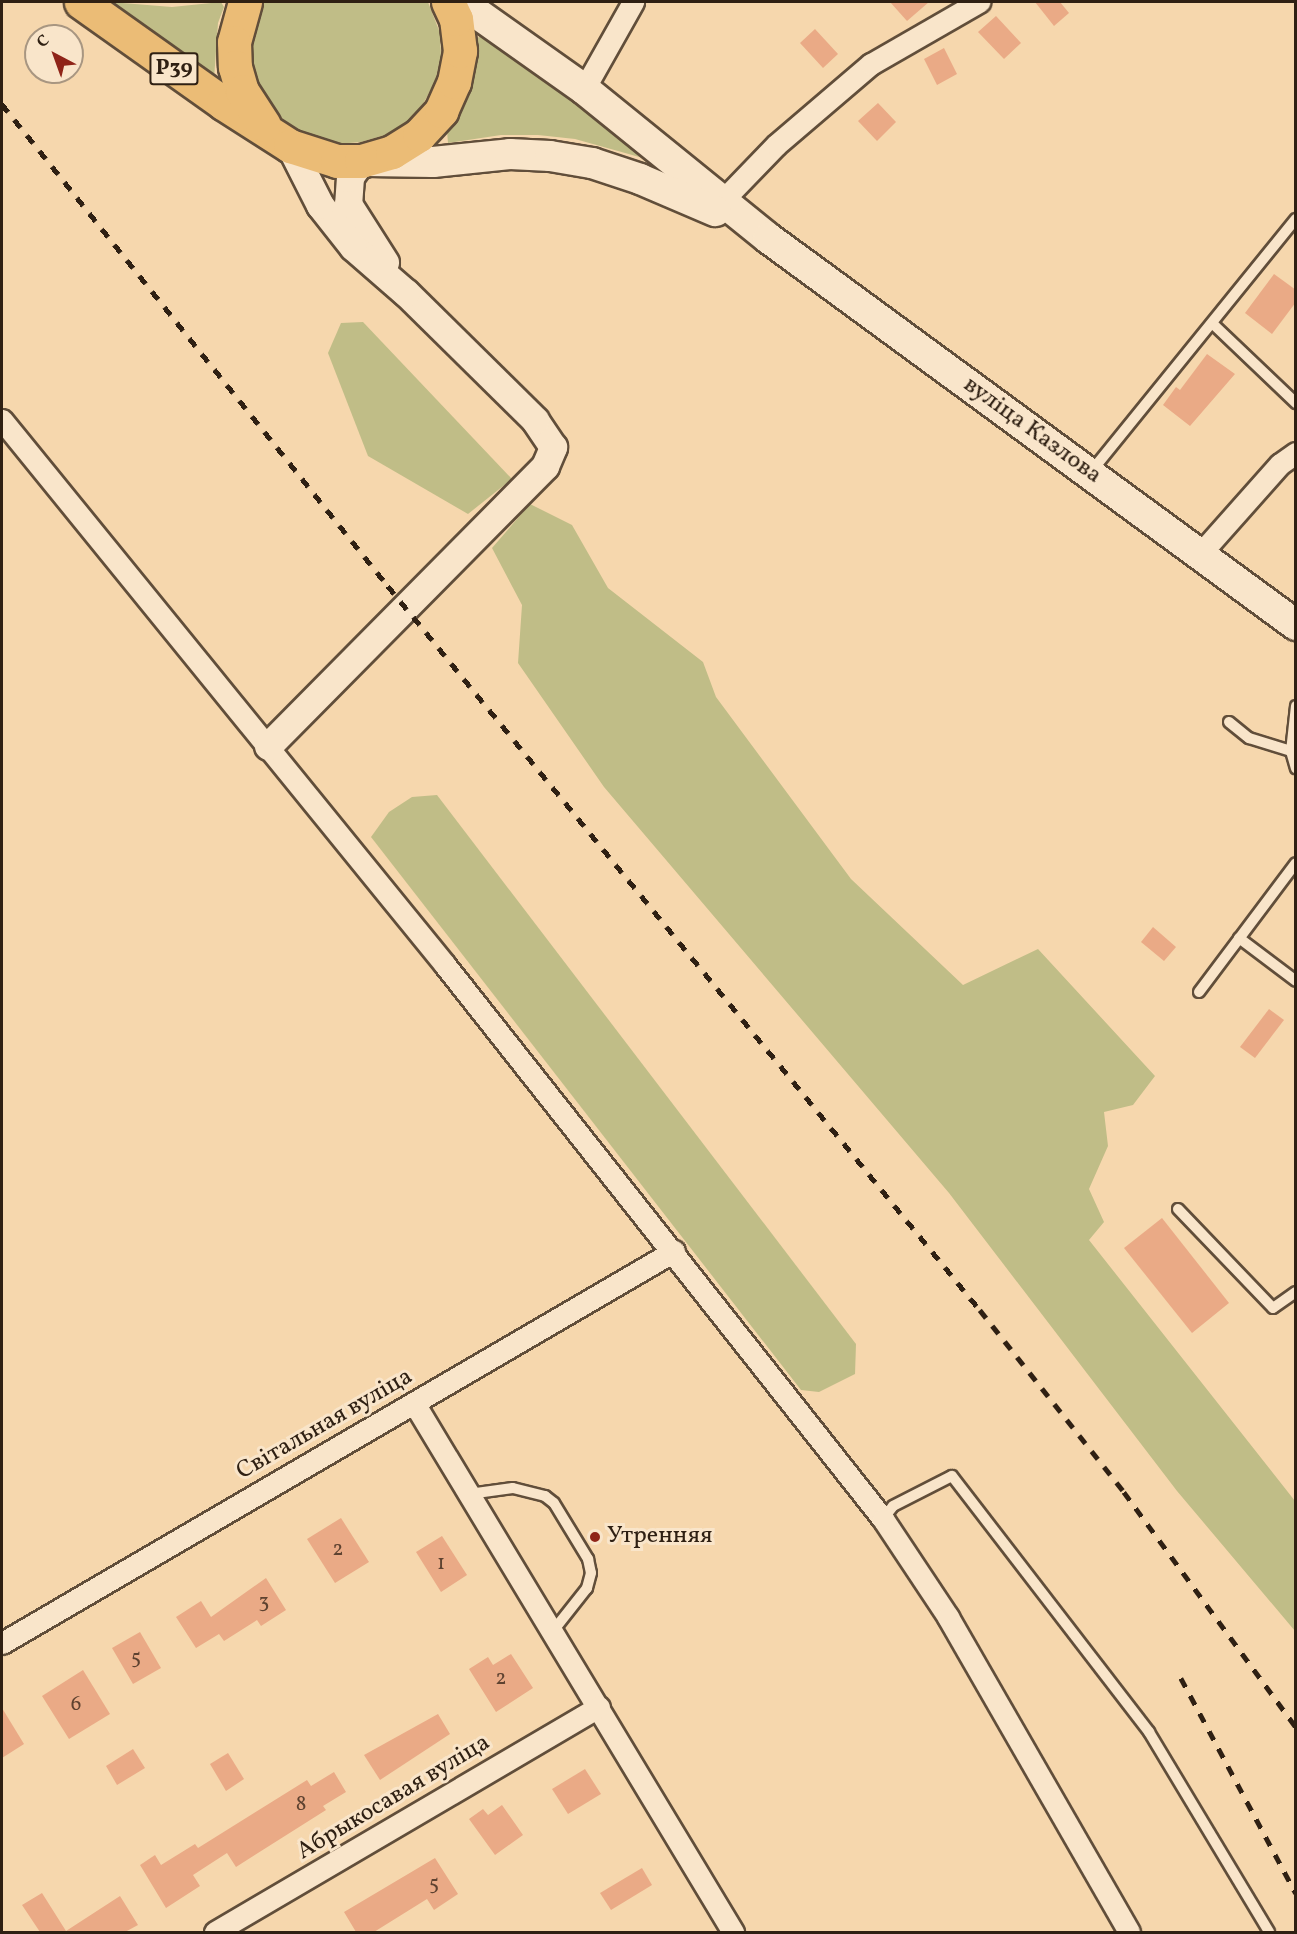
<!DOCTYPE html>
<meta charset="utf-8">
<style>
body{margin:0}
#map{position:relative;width:1297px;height:1934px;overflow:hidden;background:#f6d7ad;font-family:Vollkorn,serif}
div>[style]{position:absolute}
.green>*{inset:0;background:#c0bd87}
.building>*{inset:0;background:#eaaa86}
.roads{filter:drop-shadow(2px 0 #614e3a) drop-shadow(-2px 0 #614e3a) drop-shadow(0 2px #614e3a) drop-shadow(0 -2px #614e3a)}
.service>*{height:10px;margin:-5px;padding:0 5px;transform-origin:5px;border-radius:5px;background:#f9e5ca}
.minor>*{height:21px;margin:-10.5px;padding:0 10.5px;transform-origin:10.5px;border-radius:10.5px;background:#f9e5ca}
.tertiary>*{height:27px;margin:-13.5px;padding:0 13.5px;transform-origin:13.5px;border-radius:13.5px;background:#f9e5ca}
.secondary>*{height:30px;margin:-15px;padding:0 15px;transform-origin:15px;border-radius:15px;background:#f9e5ca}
.primary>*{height:33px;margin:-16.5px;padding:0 16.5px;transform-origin:16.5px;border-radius:16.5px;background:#ebbc76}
.rail>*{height:4.5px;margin-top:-2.25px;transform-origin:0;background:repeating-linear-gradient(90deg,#2f2013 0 10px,transparent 0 20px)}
.dots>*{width:16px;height:16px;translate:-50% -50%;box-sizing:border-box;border:3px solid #f9e5ca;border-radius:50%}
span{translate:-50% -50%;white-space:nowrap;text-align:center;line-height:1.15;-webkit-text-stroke:6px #f9e5ca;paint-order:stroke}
.number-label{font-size:21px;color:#5e4230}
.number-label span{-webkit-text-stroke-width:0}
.shield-label span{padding:2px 4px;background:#f9e5ca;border:2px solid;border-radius:4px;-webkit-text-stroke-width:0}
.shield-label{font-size:22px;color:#2f2013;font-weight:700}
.street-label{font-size:24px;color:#2f2013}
.poi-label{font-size:24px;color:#2f2013}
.left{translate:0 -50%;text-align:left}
.frame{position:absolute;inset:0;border:3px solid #2f2013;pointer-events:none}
.north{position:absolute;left:24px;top:24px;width:60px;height:60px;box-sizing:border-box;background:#f9e5ca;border:2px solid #a89681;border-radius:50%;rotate:319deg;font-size:16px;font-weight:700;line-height:24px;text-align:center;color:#2f2013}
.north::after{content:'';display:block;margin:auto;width:21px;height:27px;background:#8f2418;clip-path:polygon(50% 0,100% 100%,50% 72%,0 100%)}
</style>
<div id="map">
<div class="green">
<div style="clip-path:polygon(110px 2px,172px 7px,221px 2px,224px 7px,218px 23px,214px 79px,108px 5px)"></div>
<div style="clip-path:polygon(264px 2px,428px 2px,440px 33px,441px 58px,435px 82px,423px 104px,407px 122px,385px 135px,361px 142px,337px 144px,312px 138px,290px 126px,272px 109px,259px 88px,252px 64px,251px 39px)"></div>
<div style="clip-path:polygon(482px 35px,645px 153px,643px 158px,575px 139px,538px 135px,501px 135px,448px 143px,447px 131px,473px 84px,476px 39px)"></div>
<div style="clip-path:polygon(363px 322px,512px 479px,468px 514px,368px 456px,328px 353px,341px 323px)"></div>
<div style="clip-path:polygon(530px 504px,572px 525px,608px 588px,703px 662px,716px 697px,851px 879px,963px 985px,1038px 949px,1155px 1076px,1133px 1105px,1104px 1112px,1108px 1146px,1089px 1189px,1104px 1222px,1089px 1240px,1295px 1501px,1295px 1631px,1177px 1491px,949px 1193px,604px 787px,518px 663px,522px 605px,492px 548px)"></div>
<div style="clip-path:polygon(437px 795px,856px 1344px,855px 1374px,819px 1392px,801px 1390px,371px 837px,389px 812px,412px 797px)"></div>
</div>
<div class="building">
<div style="clip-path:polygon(890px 2px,929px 2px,907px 21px)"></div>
<div style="clip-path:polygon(1035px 2px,1060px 2px,1069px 13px,1054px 26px)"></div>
<div style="clip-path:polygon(996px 16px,1021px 43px,1004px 59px,978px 32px)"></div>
<div style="clip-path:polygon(815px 29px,838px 54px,823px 68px,800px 43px)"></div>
<div style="clip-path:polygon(944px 48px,957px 74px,937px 85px,924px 59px)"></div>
<div style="clip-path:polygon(878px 103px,896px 122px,877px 141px,858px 121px)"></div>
<div style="clip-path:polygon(1274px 274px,1296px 290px,1296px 302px,1272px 334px,1245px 313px)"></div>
<div style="clip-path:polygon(1207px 354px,1235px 374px,1190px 426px,1163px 405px,1176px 387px,1180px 390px)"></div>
<div style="clip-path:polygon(1153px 927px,1176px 947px,1164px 961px,1141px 942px)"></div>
<div style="clip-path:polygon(1269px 1009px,1284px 1020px,1255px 1058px,1240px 1047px)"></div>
<div style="clip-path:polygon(1162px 1218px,1229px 1303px,1192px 1333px,1124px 1248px)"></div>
<div style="clip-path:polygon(341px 1518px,369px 1562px,335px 1583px,307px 1539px)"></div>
<div style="clip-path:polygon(442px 1536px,467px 1575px,441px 1592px,416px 1552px)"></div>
<div style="clip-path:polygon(266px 1578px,286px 1610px,261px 1626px,257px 1620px,224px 1641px,219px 1634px,196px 1648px,176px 1617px,201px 1601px,211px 1617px)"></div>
<div style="clip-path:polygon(140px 1632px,161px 1668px,133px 1684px,112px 1648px)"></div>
<div style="clip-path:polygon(511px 1654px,533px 1688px,496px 1712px,469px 1669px,488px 1657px,493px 1665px)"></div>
<div style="clip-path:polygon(83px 1670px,110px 1714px,69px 1739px,42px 1696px)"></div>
<div style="clip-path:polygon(2px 1708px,24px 1744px,2px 1758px)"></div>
<div style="clip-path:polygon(438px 1714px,450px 1734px,380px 1780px,364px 1755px)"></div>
<div style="clip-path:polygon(133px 1749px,145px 1768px,117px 1785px,106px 1766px)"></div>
<div style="clip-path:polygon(228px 1753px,244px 1779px,226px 1791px,210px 1764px)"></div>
<div style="clip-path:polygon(585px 1769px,601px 1794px,568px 1814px,552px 1789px)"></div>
<div style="clip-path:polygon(334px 1772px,346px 1792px,323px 1806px,326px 1810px,236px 1867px,227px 1853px,193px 1875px,200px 1886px,166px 1908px,140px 1865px,155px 1855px,161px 1865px,195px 1844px,198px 1848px,307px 1780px,311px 1786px)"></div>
<div style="clip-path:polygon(502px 1805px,523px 1835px,495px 1855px,469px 1819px,483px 1809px,488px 1815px)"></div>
<div style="clip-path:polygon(435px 1858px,458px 1894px,434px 1910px,427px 1899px,374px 1932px,356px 1932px,344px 1912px)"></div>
<div style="clip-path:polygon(642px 1868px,652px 1885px,611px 1910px,600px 1893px)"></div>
<div style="clip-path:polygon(42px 1893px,66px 1931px,120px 1896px,138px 1925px,125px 1932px,40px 1932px,22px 1905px)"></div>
</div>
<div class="roads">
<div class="service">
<div style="left:1213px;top:324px;width:115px;rotate:43.6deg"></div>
<div style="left:1090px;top:473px;width:327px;rotate:-51deg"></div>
<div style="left:1296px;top:706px;width:45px;rotate:96.3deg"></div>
<div style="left:1291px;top:751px;width:18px;rotate:74deg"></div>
<div style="left:1229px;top:722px;width:26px;rotate:39deg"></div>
<div style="left:1249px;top:738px;width:44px;rotate:17.2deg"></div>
<div style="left:1239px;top:938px;width:71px;rotate:37deg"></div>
<div style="left:1199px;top:992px;width:161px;rotate:-53.1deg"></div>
<div style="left:1178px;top:1209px;width:137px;rotate:46.2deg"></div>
<div style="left:1273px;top:1308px;width:28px;rotate:-35deg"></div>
<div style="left:469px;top:1494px;width:44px;rotate:-7.8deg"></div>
<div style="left:513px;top:1488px;width:33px;rotate:14deg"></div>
<div style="left:545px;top:1496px;width:11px;rotate:38deg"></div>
<div style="left:554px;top:1503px;width:66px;rotate:58.7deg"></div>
<div style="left:588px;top:1559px;width:14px;rotate:78deg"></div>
<div style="left:591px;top:1573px;width:16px;rotate:105deg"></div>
<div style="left:587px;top:1588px;width:55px;rotate:128.3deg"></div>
<div style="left:883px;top:1519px;width:16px;rotate:-52deg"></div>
<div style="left:893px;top:1506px;width:66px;rotate:-27deg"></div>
<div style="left:952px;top:1476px;width:323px;rotate:52.4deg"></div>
<div style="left:1149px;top:1732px;width:233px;rotate:59deg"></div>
</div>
<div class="minor">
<div style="left:584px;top:89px;width:100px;rotate:-60.6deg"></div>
<div style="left:722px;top:201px;width:78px;rotate:-46deg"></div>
<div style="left:776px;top:145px;width:125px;rotate:-40.5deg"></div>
<div style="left:871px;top:64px;width:125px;rotate:-29.9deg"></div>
<div style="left:2px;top:420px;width:702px;rotate:50.89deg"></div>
<div style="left:445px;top:965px;width:706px;rotate:51.67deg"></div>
<div style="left:883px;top:1519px;width:118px;rotate:56.4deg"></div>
<div style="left:948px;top:1617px;width:363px;rotate:60.1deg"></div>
<div style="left:1200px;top:554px;width:120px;rotate:-48.4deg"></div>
<div style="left:1280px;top:464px;width:19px;rotate:-35deg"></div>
<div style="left:414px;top:1403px;width:618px;rotate:58.91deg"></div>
<div style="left:2px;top:1643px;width:778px;rotate:-30.26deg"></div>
<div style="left:215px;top:1932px;width:445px;rotate:-30.4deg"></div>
</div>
<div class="tertiary">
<div style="left:361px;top:161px;width:19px;rotate:125deg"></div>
<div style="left:350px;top:177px;width:27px;rotate:94deg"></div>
<div style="left:348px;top:204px;width:69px;rotate:57.5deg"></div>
<div style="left:268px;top:746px;width:394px;rotate:-45.3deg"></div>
<div style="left:545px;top:466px;width:21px;rotate:-67deg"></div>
<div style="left:553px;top:447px;width:32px;rotate:-124deg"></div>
<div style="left:535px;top:420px;width:181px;rotate:-135.4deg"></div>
<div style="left:406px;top:293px;width:70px;rotate:-139deg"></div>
<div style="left:353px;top:247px;width:53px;rotate:-128.2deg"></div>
<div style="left:320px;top:205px;width:66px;rotate:-117deg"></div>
</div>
<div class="secondary">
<div style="left:461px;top:2px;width:151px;rotate:35.3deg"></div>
<div style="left:584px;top:89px;width:237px;rotate:39deg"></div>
<div style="left:768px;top:238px;width:655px;rotate:36.24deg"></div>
<div style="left:368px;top:161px;width:65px;rotate:0.9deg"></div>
<div style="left:433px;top:162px;width:77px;rotate:-5.9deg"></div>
<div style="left:510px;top:154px;width:40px;rotate:2.9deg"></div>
<div style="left:550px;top:156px;width:43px;rotate:9.5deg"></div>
<div style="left:592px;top:163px;width:51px;rotate:18.4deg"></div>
<div style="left:640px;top:179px;width:82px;rotate:23.1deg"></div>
</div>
<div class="primary">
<div style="left:81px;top:2px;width:174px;rotate:35.4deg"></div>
<div style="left:223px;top:103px;width:80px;rotate:32.7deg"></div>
<div style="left:290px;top:146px;width:49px;rotate:17.7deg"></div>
<div style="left:337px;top:161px;width:24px"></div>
<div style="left:361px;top:161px;width:32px;rotate:-16deg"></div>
<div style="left:392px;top:152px;width:32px;rotate:-32deg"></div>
<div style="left:419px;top:135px;width:33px;rotate:-47deg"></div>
<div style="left:441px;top:111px;width:32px;rotate:-66deg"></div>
<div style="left:454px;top:82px;width:32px;rotate:-79deg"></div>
<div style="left:460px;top:51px;width:32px;rotate:-97deg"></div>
<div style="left:456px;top:19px;width:19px;rotate:-115deg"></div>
<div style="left:245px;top:2px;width:41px;rotate:105.4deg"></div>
<div style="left:234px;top:42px;width:25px;rotate:88deg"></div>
<div style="left:235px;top:67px;width:25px;rotate:74deg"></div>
<div style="left:242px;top:91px;width:40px;rotate:57.1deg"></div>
</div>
</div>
<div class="rail">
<div style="left:2px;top:104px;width:618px;rotate:51.31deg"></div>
<div style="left:388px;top:586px;width:935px;rotate:50.73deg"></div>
<div style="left:980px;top:1310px;width:232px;rotate:51.6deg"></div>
<div style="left:1124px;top:1492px;width:291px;rotate:53.8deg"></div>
<div style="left:1181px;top:1678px;width:244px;rotate:61.9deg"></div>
</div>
<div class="dots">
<div style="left:595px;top:1537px;background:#8f2418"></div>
</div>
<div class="number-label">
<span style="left:338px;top:1550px">2</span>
<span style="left:441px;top:1564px">1</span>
<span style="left:264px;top:1602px">3</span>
<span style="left:136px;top:1658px">5</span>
<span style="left:501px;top:1679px">2</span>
<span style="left:76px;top:1705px">6</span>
<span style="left:301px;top:1805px">8</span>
<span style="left:434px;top:1884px">5</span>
</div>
<div class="shield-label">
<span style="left:174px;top:69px">Р39</span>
</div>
<div class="street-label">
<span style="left:1032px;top:431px;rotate:36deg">вуліца Казлова</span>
<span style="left:325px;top:1425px;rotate:-30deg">Світальная вуліца</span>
<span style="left:394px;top:1798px;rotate:-31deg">Абрыкосавая вуліца</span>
</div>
<div class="poi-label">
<span class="left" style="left:607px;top:1537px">Утренняя</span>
</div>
<div class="frame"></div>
<div class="north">С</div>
</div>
